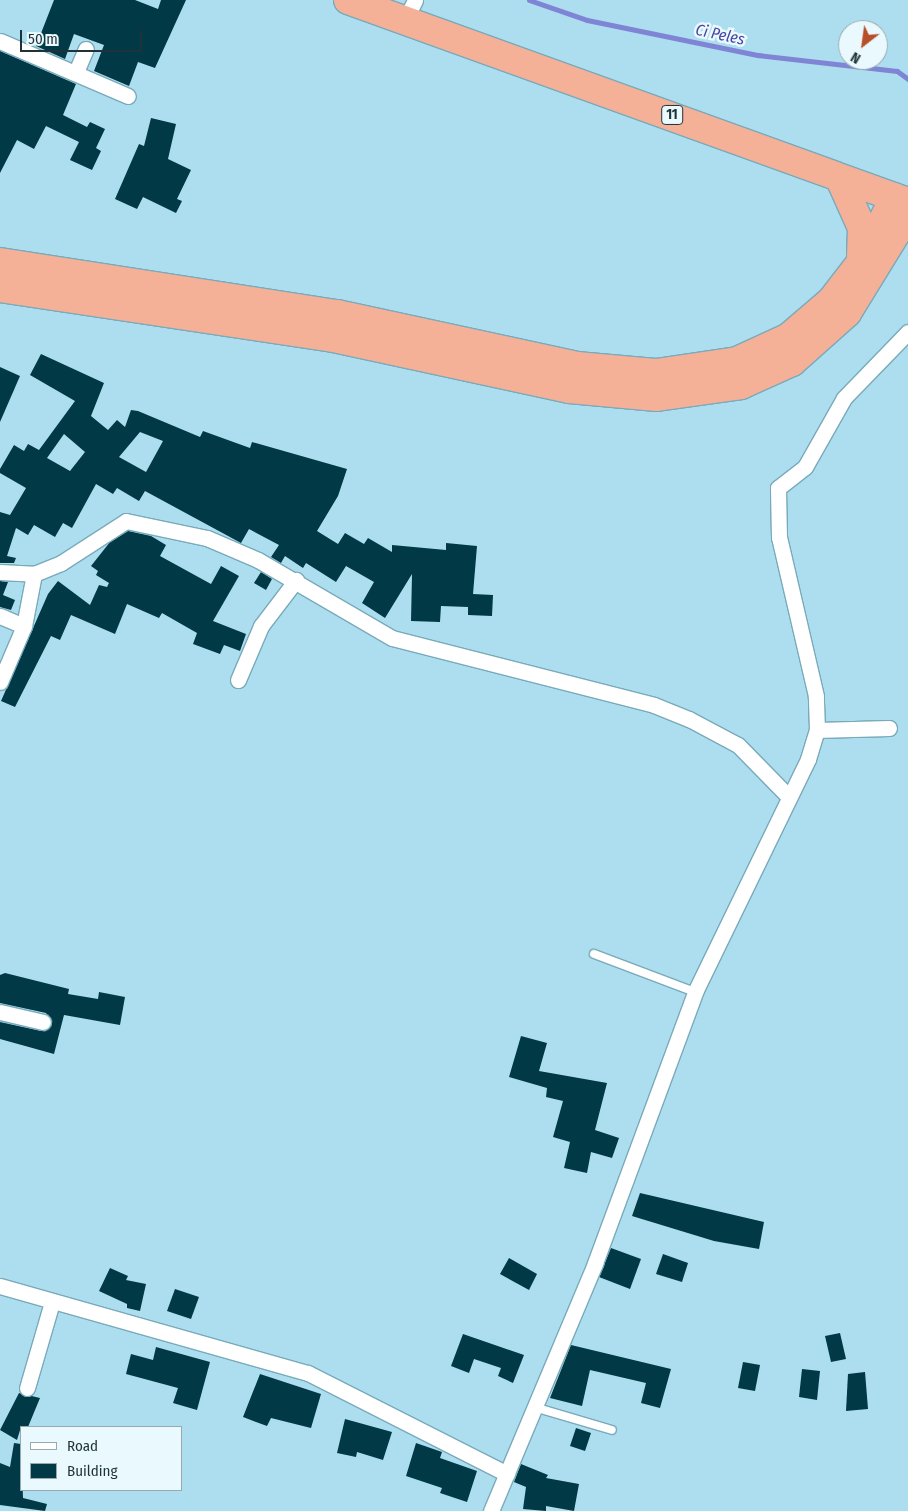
<!DOCTYPE html>
<style>
body{margin:0}
#map{position:relative;width:908px;height:1511px;overflow:hidden;background:#acdeef;font-family:"Fira Sans Condensed",sans-serif}
div>[style]{position:absolute}
.stream>*{height:5px;margin:-2.5px;padding:0 2.5px;transform-origin:2.5px;border-radius:2.5px;background:#7f85d4}
.building>*{inset:0;background:#013946}
.roads{filter:drop-shadow(1px 0 #79aaba) drop-shadow(-1px 0 #79aaba) drop-shadow(0 1px #79aaba) drop-shadow(0 -1px #79aaba)}
.lane>*{height:8px;margin:-4px;padding:0 4px;transform-origin:4px;border-radius:4px;background:#fff}
.street>*{height:15px;margin:-7.5px;padding:0 7.5px;transform-origin:7.5px;border-radius:7.5px;background:#fff}
.highway>*{height:28px;margin:-14px;padding:0 14px;transform-origin:14px;border-radius:14px;background:#f5b098}
span{translate:-50% -50%;white-space:nowrap;text-align:center;line-height:1.15;-webkit-text-stroke:5px #eaf9fe;paint-order:stroke}
.shield-label span{padding:1px 4px;background:#eaf9fe;border:1px solid;border-radius:4px;-webkit-text-stroke-width:0}
.shield-label{font-size:14px;color:#1e3238;font-weight:700}
.water-label{font-size:16px;color:#4744a3;font-style:italic}
.legend{position:absolute;left:20px;top:1426px;width:162px;height:65px;box-sizing:border-box;background:#eaf9fe;border:1px solid #98a9af;margin:0;padding:6px 9px;list-style:none;font-size:15px;color:#1e3238}
.legend li{display:flex;align-items:center;gap:10px;height:25px}
.legend b{width:25px;border:1px solid #98a9af}
.north{position:absolute;left:838px;top:20px;width:50px;height:50px;box-sizing:border-box;background:#eaf9fe;border:1px solid #98a9af;border-radius:50%;rotate:210deg;font-size:14px;font-weight:700;line-height:20px;text-align:center;color:#1e3238}
.north::after{content:'';display:block;margin:auto;width:18px;height:22px;background:#b74f29;clip-path:polygon(50% 0,100% 100%,50% 72%,0 100%)}
.scale{position:absolute;left:20px;top:30px;width:122px;height:22px;box-sizing:border-box;border:2px solid #1e3238;border-top:0;padding-left:6px;font-size:15px;line-height:18px;white-space:nowrap;color:#1e3238;-webkit-text-stroke:4px #eaf9fe;paint-order:stroke}
</style>
<div id="map">
<div class="stream">
<div style="left:529px;top:0;width:61px;rotate:19deg"></div>
<div style="left:587px;top:20px;width:175px;rotate:11.6deg"></div>
<div style="left:758px;top:55px;width:140px;rotate:6.6deg"></div>
<div style="left:897px;top:71px;width:14px;rotate:36deg"></div>
</div>
<div class="building">
<div style="clip-path:polygon(54px 0,135px 0,158px 9px,161px 0,186px 0,155px 68px,138px 62px,129px 86px,94px 71px,104px 45px,74px 34px,65px 59px,36px 46px)"></div>
<div style="clip-path:polygon(0 51px,76px 84px,63px 115px,87px 127px,90px 122px,105px 129px,96px 148px,101px 151px,92px 170px,70px 160px,79px 142px,46px 126px,34px 149px,17px 140px,0 173px)"></div>
<div style="clip-path:polygon(151px 118px,176px 124px,168px 159px,191px 170px,177px 199px,182px 201px,176px 213px,143px 197px,137px 209px,115px 199px,139px 144px,144px 146px)"></div>
<div style="clip-path:polygon(evenodd,41px 354px,104px 383px,91px 416px,108px 430px,117px 420px,125px 427px,131px 410px,138px 411px,200px 437px,203px 431px,250px 448px,252px 442px,347px 469px,338px 496px,317px 531px,338px 544px,345px 533px,364px 544px,368px 538px,392px 552px,392px 545px,446px 550px,446px 543px,477px 546px,473px 594px,493px 595px,492px 616px,468px 615px,468px 607px,441px 606px,440px 622px,411px 621px,412px 574px,385px 618px,362px 603px,374px 582px,346px 566px,336px 582px,306px 563px,303px 568px,285px 556px,281px 563px,271px 557px,279px 545px,249px 529px,241px 543px,145px 491px,139px 501px,117px 488px,113px 494px,96px 484px,72px 528px,63px 523px,55px 537px,34px 525px,28px 535px,16px 528px,7px 556px,16px 558px,14px 563px,0 563px,0 512px,10px 515px,26px 488px,0 473px,0 469px,14px 445px,24px 451px,28px 444px,39px 450px,75px 401px,30px 375px,41px 354px,140px 432px,163px 441px,146px 472px,119px 457px,140px 432px,41px 354px,64px 434px,85px 452px,70px 471px,47px 458px,64px 434px)"></div>
<div style="clip-path:polygon(0 367px,20px 376px,0 422px)"></div>
<div style="clip-path:polygon(128px 531px,151px 536px,166px 545px,160px 556px,211px 584px,221px 566px,239px 576px,213px 621px,246px 634px,240px 651px,224px 645px,220px 654px,193px 644px,197px 633px,162px 613px,159px 618px,127px 604px,115px 634px,71px 615px,60px 640px,51px 636px,15px 707px,1px 701px,48px 594px,58px 581px,90px 605px,99px 585px,107px 587px,109px 583px,96px 575px,98px 571px,91px 566px,110px 542px)"></div>
<div style="clip-path:polygon(261px 572px,272px 579px,266px 590px,254px 583px)"></div>
<div style="clip-path:polygon(0 581px,8px 582px,3px 595px,15px 600px,11px 610px,0 607px)"></div>
<div style="clip-path:polygon(5px 973px,69px 989px,68px 994px,98px 999px,99px 992px,125px 997px,120px 1025px,64px 1015px,54px 1054px,0 1039px,0 1022px,41px 1031px,52px 1024px,46px 1013px,0 1003px,0 975px)"></div>
<div style="clip-path:polygon(521px 1036px,547px 1043px,539px 1071px,607px 1083px,595px 1130px,619px 1138px,612px 1158px,591px 1152px,587px 1173px,564px 1168px,570px 1142px,553px 1137px,563px 1101px,546px 1097px,547px 1088px,509px 1077px)"></div>
<div style="clip-path:polygon(640px 1193px,764px 1222px,759px 1249px,714px 1241px,632px 1216px)"></div>
<div style="clip-path:polygon(611px 1248px,641px 1259px,630px 1289px,599px 1277px)"></div>
<div style="clip-path:polygon(663px 1254px,688px 1263px,682px 1282px,656px 1274px)"></div>
<div style="clip-path:polygon(509px 1258px,537px 1274px,529px 1290px,500px 1274px)"></div>
<div style="clip-path:polygon(110px 1268px,128px 1276px,126px 1280px,146px 1284px,140px 1311px,127px 1308px,127px 1304px,99px 1291px)"></div>
<div style="clip-path:polygon(175px 1289px,199px 1297px,191px 1319px,167px 1311px)"></div>
<div style="clip-path:polygon(840px 1333px,846px 1359px,831px 1362px,825px 1336px)"></div>
<div style="clip-path:polygon(463px 1334px,524px 1355px,513px 1383px,498px 1376px,501px 1368px,474px 1359px,469px 1373px,451px 1366px)"></div>
<div style="clip-path:polygon(571px 1345px,671px 1369px,660px 1408px,641px 1403px,646px 1383px,590px 1370px,582px 1406px,550px 1398px)"></div>
<div style="clip-path:polygon(156px 1347px,210px 1362px,197px 1410px,173px 1403px,178px 1388px,126px 1374px,131px 1354px,153px 1360px)"></div>
<div style="clip-path:polygon(743px 1362px,760px 1365px,755px 1391px,738px 1388px)"></div>
<div style="clip-path:polygon(802px 1369px,820px 1371px,817px 1400px,799px 1397px)"></div>
<div style="clip-path:polygon(865px 1372px,868px 1409px,846px 1411px,848px 1374px)"></div>
<div style="clip-path:polygon(260px 1374px,321px 1394px,311px 1428px,271px 1418px,267px 1426px,243px 1417px)"></div>
<div style="clip-path:polygon(19px 1393px,40px 1398px,28px 1427px,21px 1427px,17px 1440px,0 1430px)"></div>
<div style="clip-path:polygon(345px 1419px,392px 1432px,383px 1460px,357px 1452px,356px 1457px,337px 1453px)"></div>
<div style="clip-path:polygon(576px 1428px,591px 1433px,585px 1451px,570px 1446px)"></div>
<div style="clip-path:polygon(14px 1443px,21px 1444px,23px 1498px,47px 1504px,45px 1511px,0 1505px,0 1463px,10px 1467px)"></div>
<div style="clip-path:polygon(416px 1443px,442px 1452px,440px 1458px,477px 1471px,467px 1502px,440px 1493px,442px 1488px,406px 1476px)"></div>
<div style="clip-path:polygon(521px 1464px,548px 1475px,546px 1478px,579px 1484px,574px 1511px,546px 1506px,546px 1511px,523px 1509px,526px 1487px,514px 1482px)"></div>
</div>
<div class="roads">
<div class="lane">
<div style="left:594px;top:954px;width:108px;rotate:20.6deg"></div>
<div style="left:534px;top:1407px;width:81px;rotate:16.4deg"></div>
</div>
<div class="street">
<div style="left:406px;top:18px;width:20px;rotate:-63deg"></div>
<div style="left:0;top:41px;width:139px;rotate:23.3deg"></div>
<div style="left:76px;top:72px;width:25px;rotate:-67deg"></div>
<div style="left:0;top:572px;width:34px;rotate:3deg"></div>
<div style="left:0;top:616px;width:26px;rotate:23deg"></div>
<div style="left:24px;top:626px;width:53px;rotate:-79.1deg"></div>
<div style="left:34px;top:574px;width:29px;rotate:-22deg"></div>
<div style="left:61px;top:563px;width:77px;rotate:-32.9deg"></div>
<div style="left:126px;top:521px;width:83px;rotate:11.9deg"></div>
<div style="left:207px;top:538px;width:56px;rotate:23.3deg"></div>
<div style="left:258px;top:560px;width:155px;rotate:30.2deg"></div>
<div style="left:392px;top:638px;width:270px;rotate:14.3deg"></div>
<div style="left:654px;top:705px;width:38px;rotate:22deg"></div>
<div style="left:689px;top:719px;width:55px;rotate:28deg"></div>
<div style="left:738px;top:745px;width:71px;rotate:45.6deg"></div>
<div style="left:238px;top:680px;width:59px;rotate:-66.9deg"></div>
<div style="left:261px;top:626px;width:58px;rotate:-52.7deg"></div>
<div style="left:0;top:682px;width:61px;rotate:-66.8deg"></div>
<div style="left:817px;top:730px;width:72px;rotate:-1.6deg"></div>
<div style="left:0;top:1012px;width:44px;rotate:13.1deg"></div>
<div style="left:0;top:1286px;width:320px;rotate:15.8deg"></div>
<div style="left:308px;top:1373px;width:223px;rotate:26.9deg"></div>
<div style="left:27px;top:1388px;width:90px;rotate:-73.8deg"></div>
<div style="left:491px;top:1511px;width:269px;rotate:-67.2deg"></div>
<div style="left:595px;top:1263px;width:289px;rotate:-69.7deg"></div>
<div style="left:695px;top:992px;width:259px;rotate:-64.1deg"></div>
<div style="left:808px;top:759px;width:30px;rotate:-73deg"></div>
<div style="left:817px;top:730px;width:34px;rotate:-92deg"></div>
<div style="left:816px;top:696px;width:163px;rotate:-103.1deg"></div>
<div style="left:779px;top:537px;width:49px;rotate:-91.2deg"></div>
<div style="left:778px;top:488px;width:34px;rotate:-38deg"></div>
<div style="left:805px;top:467px;width:79px;rotate:-60.5deg"></div>
<div style="left:844px;top:398px;width:92px;rotate:-45.9deg"></div>
</div>
<div class="highway">
<div style="left:348px;top:0;width:595px;rotate:19.84deg"></div>
<div style="left:840px;top:179px;width:54px;rotate:65.8deg"></div>
<div style="left:862px;top:228px;width:32px;rotate:92deg"></div>
<div style="left:0;top:262px;width:341px;rotate:8.8deg"></div>
<div style="left:337px;top:314px;width:246px;rotate:12.2deg"></div>
<div style="left:577px;top:366px;width:79px;rotate:5.1deg"></div>
<div style="left:656px;top:373px;width:82px;rotate:-8.4deg"></div>
<div style="left:737px;top:361px;width:57px;rotate:-24.8deg"></div>
<div style="left:789px;top:337px;width:55px;rotate:-40.6deg"></div>
<div style="left:831px;top:301px;width:49px;rotate:-52.4deg"></div>
<div style="left:861px;top:262px;width:73px;rotate:-62.4deg"></div>
<div style="left:0;top:288px;width:333px;rotate:8.5deg"></div>
<div style="left:329px;top:337px;width:246px;rotate:12.2deg"></div>
<div style="left:569px;top:389px;width:88px;rotate:5.2deg"></div>
<div style="left:657px;top:397px;width:85px;rotate:-8.1deg"></div>
<div style="left:741px;top:385px;width:56px;rotate:-24.3deg"></div>
<div style="left:792px;top:362px;width:74px;rotate:-41.7deg"></div>
<div style="left:847px;top:313px;width:116px;rotate:-58.4deg"></div>
</div>
</div>
<div class="shield-label">
<span style="left:672px;top:115px">11</span>
</div>
<div class="water-label">
<span style="left:720px;top:35px;rotate:12deg">Ci Peles</span>
</div>
<ul class="legend">
<li><b style="height:6px;background:#fff"></b>Road</li>
<li><b style="height:14px;background:#013946"></b>Building</li>
</ul>
<div class="north">N</div>
<div class="scale">50 m</div>
</div>
